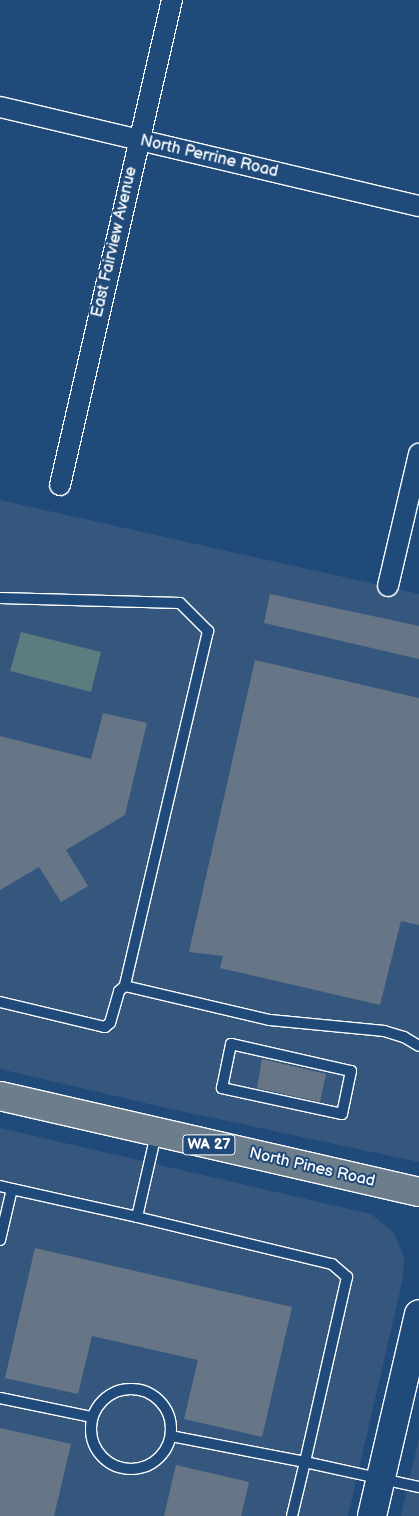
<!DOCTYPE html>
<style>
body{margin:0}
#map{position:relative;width:419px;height:1516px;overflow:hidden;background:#1f4a7a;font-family:"Balsamiq Sans",sans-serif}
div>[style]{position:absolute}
.built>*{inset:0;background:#35577e}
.green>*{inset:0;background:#5c7c80}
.building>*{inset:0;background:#677687}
.roads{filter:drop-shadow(1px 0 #fff) drop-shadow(-1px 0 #fff) drop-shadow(0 1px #fff) drop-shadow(0 -1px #fff)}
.lane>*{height:10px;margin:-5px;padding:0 5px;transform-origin:5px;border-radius:5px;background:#1f4a7a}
.lane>.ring{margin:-5px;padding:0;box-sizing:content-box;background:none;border:10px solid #1f4a7a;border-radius:50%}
.street>*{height:20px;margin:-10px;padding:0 10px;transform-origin:10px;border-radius:10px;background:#1f4a7a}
.secondary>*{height:28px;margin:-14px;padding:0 14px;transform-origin:14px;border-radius:14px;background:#1f4a7a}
.primary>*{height:28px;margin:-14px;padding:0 14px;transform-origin:14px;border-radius:14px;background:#6c7d8b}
span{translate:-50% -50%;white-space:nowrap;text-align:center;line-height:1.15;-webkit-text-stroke:4px #1f4a7a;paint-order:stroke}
.shield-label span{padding:1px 4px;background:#1f4a7a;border:1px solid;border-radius:4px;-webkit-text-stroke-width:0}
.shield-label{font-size:15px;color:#fff;font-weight:700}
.street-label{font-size:16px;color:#fff}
</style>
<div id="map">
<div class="built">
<div style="clip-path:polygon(0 500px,419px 594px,419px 1162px,162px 1107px,0 1069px)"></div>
<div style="clip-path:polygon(0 1128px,371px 1214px,394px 1233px,404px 1257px,403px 1278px,348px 1516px,0 1516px)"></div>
<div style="clip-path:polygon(419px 1438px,419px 1516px,401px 1516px)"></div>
</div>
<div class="green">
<div style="clip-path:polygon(21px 632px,101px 652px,91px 692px,10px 671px)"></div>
</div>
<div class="building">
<div style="clip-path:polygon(270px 594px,419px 626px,419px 659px,264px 623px)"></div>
<div style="clip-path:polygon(255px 660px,419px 698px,419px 925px,401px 921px,380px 1005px,220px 968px,223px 956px,189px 952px)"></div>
<div style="clip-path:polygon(103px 713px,147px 723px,125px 815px,66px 850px,88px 886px,61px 902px,39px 867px,0 890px,0 736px,91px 759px)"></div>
<div style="clip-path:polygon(262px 1059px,326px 1074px,320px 1102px,257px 1088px)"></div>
<div style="clip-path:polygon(35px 1248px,292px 1307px,262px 1437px,184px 1419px,198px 1360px,92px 1336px,78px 1394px,5px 1378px)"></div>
<div style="clip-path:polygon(0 1428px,71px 1444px,54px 1516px,0 1516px)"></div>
<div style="clip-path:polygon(176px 1465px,249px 1482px,241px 1516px,164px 1516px)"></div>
</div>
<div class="roads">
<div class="lane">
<div style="left:0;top:598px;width:180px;rotate:1.6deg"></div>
<div style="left:180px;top:603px;width:40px;rotate:45deg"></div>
<div style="left:208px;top:631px;width:365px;rotate:103.2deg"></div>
<div style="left:0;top:1002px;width:108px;rotate:13.4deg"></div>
<div style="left:105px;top:1027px;width:6px;rotate:-39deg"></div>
<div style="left:110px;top:1023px;width:33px;rotate:-74deg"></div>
<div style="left:119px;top:991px;width:8px;rotate:-40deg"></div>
<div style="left:125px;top:986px;width:149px;rotate:13.2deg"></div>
<div style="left:270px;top:1020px;width:115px;rotate:5.5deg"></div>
<div style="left:384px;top:1031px;width:21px;rotate:17deg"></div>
<div style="left:404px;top:1037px;width:17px;rotate:31deg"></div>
<div style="left:231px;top:1044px;width:123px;rotate:12.7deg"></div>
<div style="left:351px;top:1071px;width:44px;rotate:101.8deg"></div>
<div style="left:342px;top:1114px;width:123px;rotate:-167.8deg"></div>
<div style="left:222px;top:1088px;width:45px;rotate:-78.4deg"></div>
<div style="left:0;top:1186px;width:12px;rotate:14deg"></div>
<div style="left:137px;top:1217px;width:201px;rotate:13.6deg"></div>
<div style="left:332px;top:1264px;width:20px;rotate:41deg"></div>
<div style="left:347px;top:1277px;width:190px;rotate:102.8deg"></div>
<div style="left:305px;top:1462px;width:136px;rotate:-169deg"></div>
<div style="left:0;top:1240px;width:52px;rotate:-76.8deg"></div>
<div style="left:12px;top:1189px;width:128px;rotate:12.6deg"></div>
<div style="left:137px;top:1217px;width:85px;rotate:-77.1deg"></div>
<div class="ring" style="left:91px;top:1389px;width:70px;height:70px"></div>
<div style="left:0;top:1398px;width:94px;rotate:11.7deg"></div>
<div style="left:292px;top:1516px;width:56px;rotate:-76.5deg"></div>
<div style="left:305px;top:1462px;width:117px;rotate:12.4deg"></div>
</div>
<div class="street">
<div style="left:0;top:107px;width:431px;rotate:13.3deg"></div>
<div style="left:60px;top:485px;width:498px;rotate:-77deg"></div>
<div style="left:388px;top:586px;width:136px;rotate:-76.8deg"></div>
</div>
<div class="secondary">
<div style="left:372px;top:1516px;width:207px;rotate:-76.9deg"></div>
</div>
<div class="primary">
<div style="left:0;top:1096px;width:430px;rotate:12.9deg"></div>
</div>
</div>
<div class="shield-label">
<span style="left:209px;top:1145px">WA 27</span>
</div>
<div class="street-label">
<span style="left:209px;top:157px;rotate:13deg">North Perrine Road</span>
<span style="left:115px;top:242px;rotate:-77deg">East Fairview Avenue</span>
<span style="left:312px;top:1168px;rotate:13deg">North Pines Road</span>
</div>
</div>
